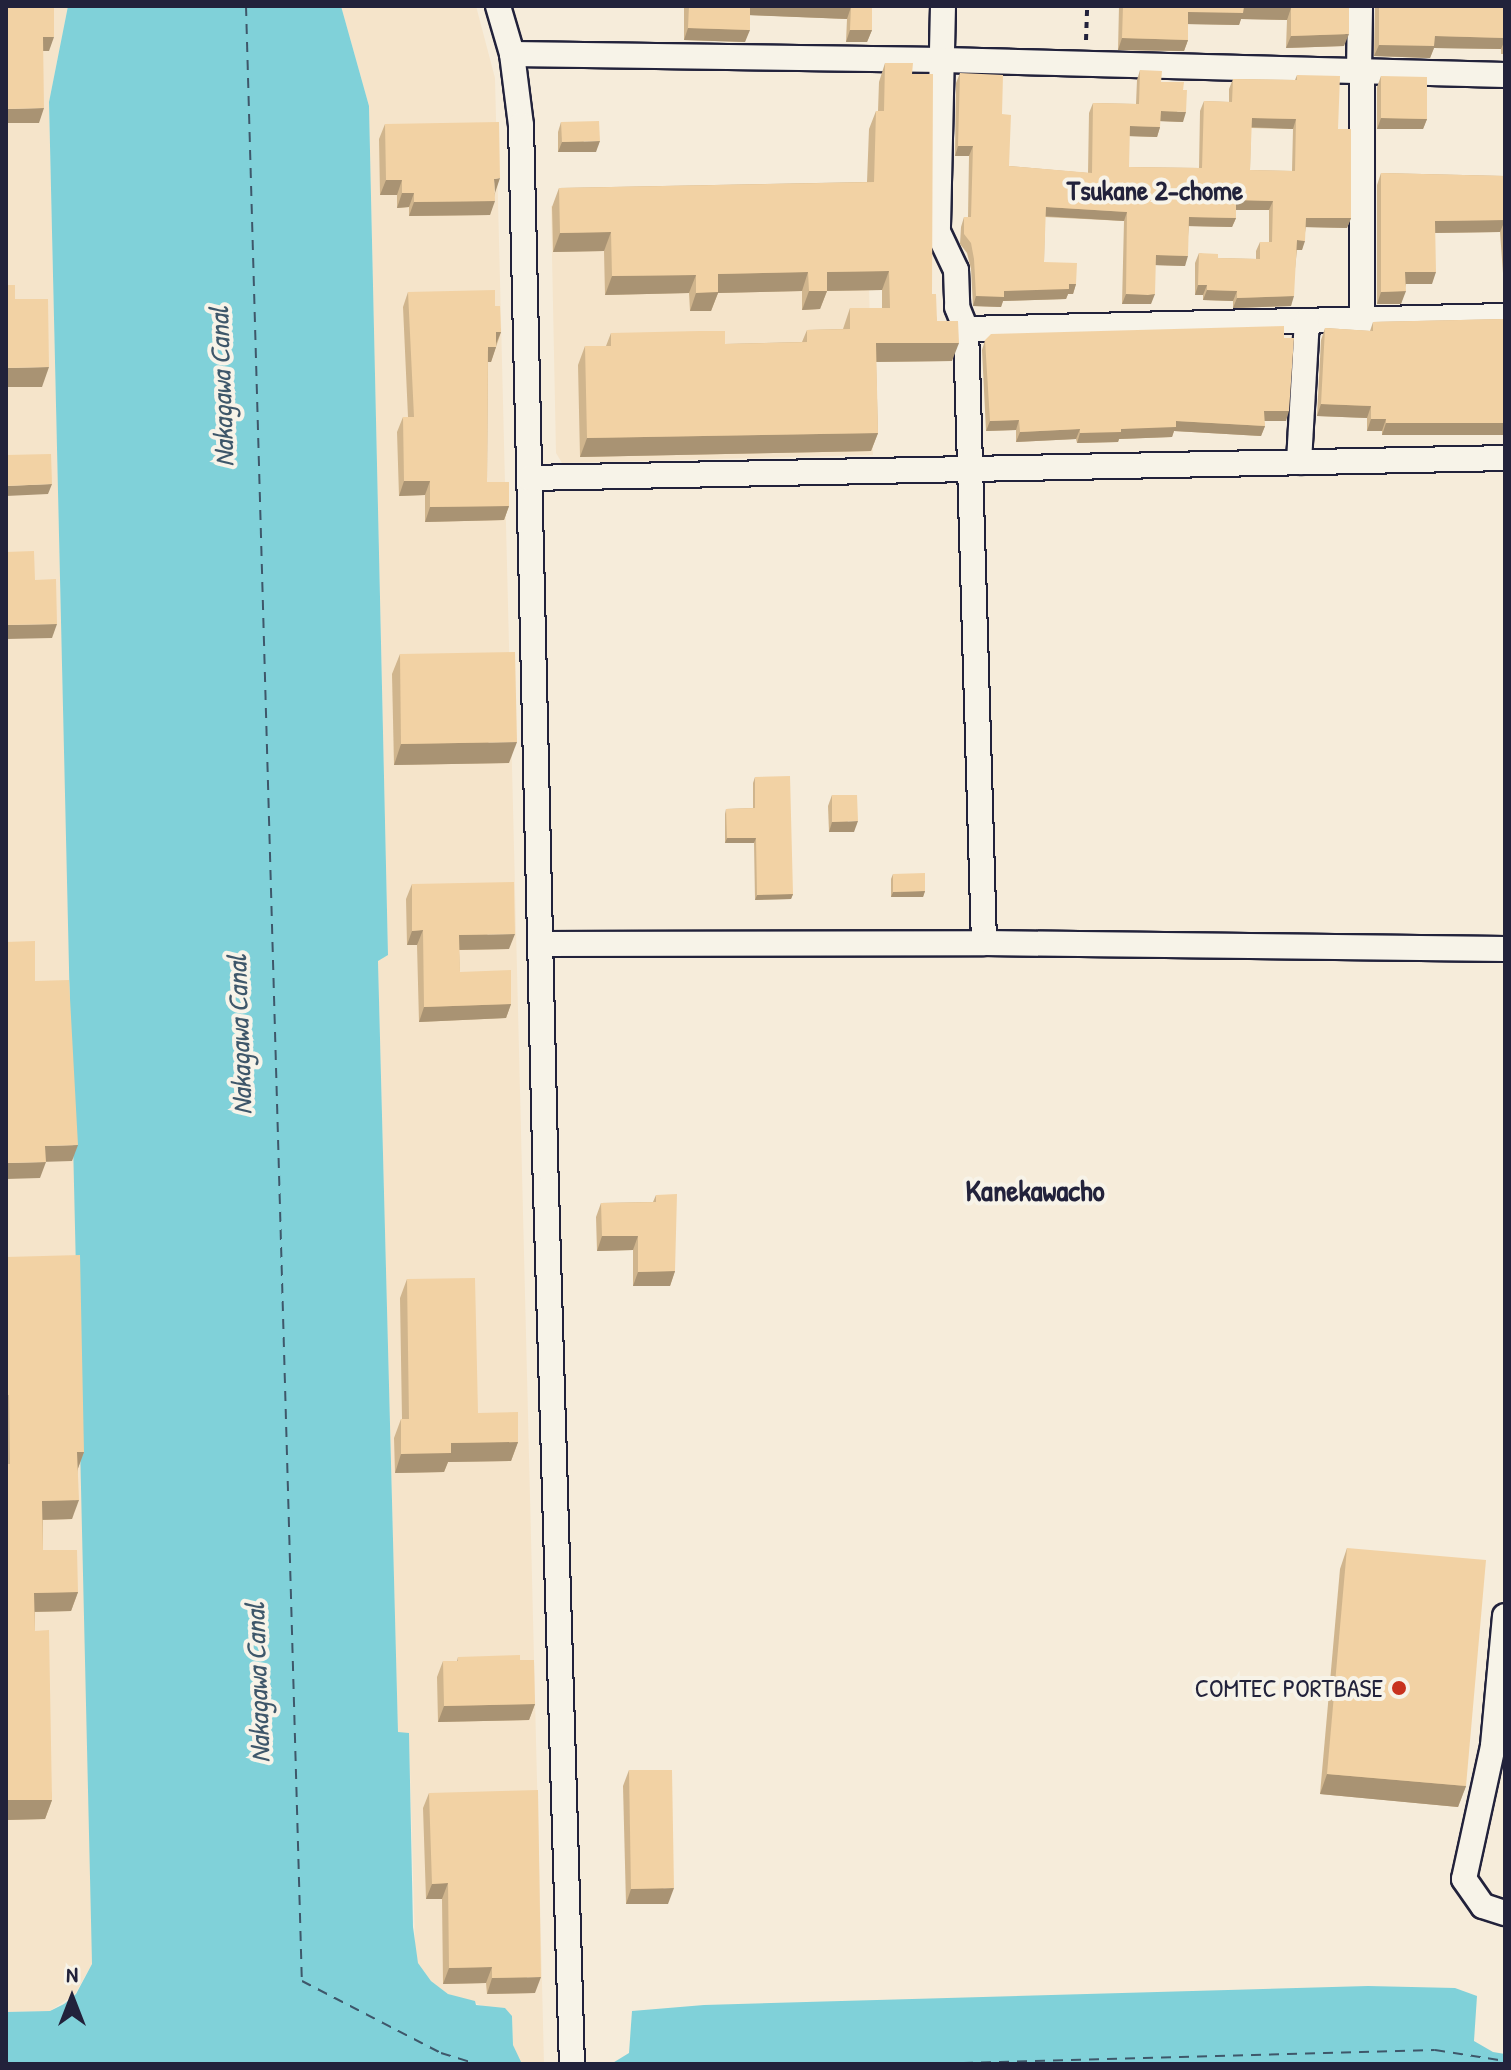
<!DOCTYPE html>
<style>
body{margin:0}
#map{position:relative;width:1511px;height:2070px;overflow:hidden;background:#f6ecda;font-family:"Patrick Hand",sans-serif}
div>[style]{position:absolute}
.built>*{inset:0;background:#f5e4ca}
.water>*{inset:0;background:#80d1d9}
.ferry>*{height:2px;margin-top:-1px;transform-origin:0;background:repeating-linear-gradient(90deg,#3e576a 0 10px,transparent 0 18px)}
.path>*{height:4px;margin-top:-2px;transform-origin:0;background:repeating-linear-gradient(90deg,#22223b 0 6px,transparent 0 12px)}
.roads{filter:drop-shadow(2px 0 #22223b) drop-shadow(-2px 0 #22223b) drop-shadow(0 2px #22223b) drop-shadow(0 -2px #22223b)}
.minor>*{height:24px;margin:-12px;padding:0 12px;transform-origin:12px;border-radius:12px;background:#f7f3e8}
.wall>*{inset:0;background:#d0b58d}
.shaded-wall>*{inset:0;background:#a99373}
.building>*{inset:0;background:#f2d2a4}
.dots>*{width:22px;height:22px;translate:-50% -50%;box-sizing:border-box;border:4px solid #f7f3e8;border-radius:50%}
span{translate:-50% -50%;white-space:nowrap;text-align:center;line-height:1.15;-webkit-text-stroke:8px #f7f3e8;paint-order:stroke}
.poi-label{font-size:26px;color:#22223b}
.right{translate:-100% -50%;text-align:right}
.neighbourhood-label{font-size:28px;color:#22223b;font-weight:700}
.water-label{font-size:28px;color:#3e576a;font-style:italic}
.quarter-label{font-size:30px;color:#22223b;font-weight:700}
.frame{position:absolute;inset:0;border:8px solid #22223b;pointer-events:none}
.north{position:absolute;left:32px;top:1958px;width:80px;height:80px;-webkit-text-stroke:6px #f7f3e8;paint-order:stroke;rotate:0deg;font-size:22px;font-weight:700;line-height:32px;text-align:center;color:#22223b}
.north::after{content:'';display:block;margin:auto;width:28px;height:36px;background:#22223b;clip-path:polygon(50% 0,100% 100%,50% 72%,0 100%)}
</style>
<div id="map">
<div class="built">
<div style="clip-path:polygon(6px 6px,68px 6px,49px 102px,92px 1932px,92px 1964px,75px 1994px,50px 2011px,6px 2012px)"></div>
<div style="clip-path:polygon(341px 6px,476px 6px,495px 78px,544px 2064px,520px 2063px,513px 2045px,512px 2016px,448px 1994px,431px 1981px,418px 1963px,415px 1946px,409px 1733px,398px 1733px,378px 960px,388px 954px,369px 106px)"></div>
<div style="clip-path:polygon(867px 199px,873px 455px,562px 463px,556px 453px,551px 206px)"></div>
</div>
<div class="water">
<div style="clip-path:polygon(68px 6px,341px 6px,369px 106px,388px 955px,378px 961px,398px 1732px,409px 1733px,413px 1927px,418px 1963px,431px 1981px,448px 1994px,475px 2001px,476px 2005px,505px 2008px,512px 2016px,513px 2045px,522px 2064px,6px 2064px,6px 2012px,50px 2011px,64px 2004px,76px 1994px,92px 1964px,49px 102px)"></div>
<div style="clip-path:polygon(1368px 1986px,1455px 1988px,1477px 1996px,1474px 2041px,1493px 2052px,1505px 2054px,1505px 2064px,611px 2064px,629px 2053px,632px 2011px,704px 2005px)"></div>
</div>
<div class="ferry">
<div style="left:246px;top:6px;width:1976px;rotate:88.38deg"></div>
<div style="left:302px;top:1981px;width:157px;rotate:27.4deg"></div>
<div style="left:441px;top:2053px;width:38px;rotate:17deg"></div>
<div style="left:927px;top:2064px;width:508px;rotate:-1.58deg"></div>
<div style="left:1435px;top:2050px;width:71px;rotate:8.9deg"></div>
</div>
<div class="path">
<div style="left:1086px;top:40px;width:34px;rotate:-88deg"></div>
</div>
<div class="roads">
<div class="minor">
<div style="left:498px;top:6px;width:50px;rotate:73.7deg"></div>
<div style="left:512px;top:54px;width:72px;rotate:82.8deg"></div>
<div style="left:521px;top:125px;width:1065px;rotate:88.66deg"></div>
<div style="left:546px;top:1190px;width:874px;rotate:88.3deg"></div>
<div style="left:943px;top:6px;width:226px;rotate:91.3deg"></div>
<div style="left:938px;top:232px;width:42px;rotate:64.7deg"></div>
<div style="left:956px;top:270px;width:37px;rotate:88deg"></div>
<div style="left:957px;top:307px;width:24px;rotate:68deg"></div>
<div style="left:966px;top:329px;width:614px;rotate:88.32deg"></div>
<div style="left:512px;top:54px;width:431px;rotate:0.8deg"></div>
<div style="left:943px;top:60px;width:562px;rotate:1.53deg"></div>
<div style="left:1359px;top:72px;width:66px;rotate:-89.1deg"></div>
<div style="left:1362px;top:320px;width:248px;rotate:-90deg"></div>
<div style="left:966px;top:329px;width:539px;rotate:-1.38deg"></div>
<div style="left:1299px;top:462px;width:141px;rotate:-86.8deg"></div>
<div style="left:529px;top:478px;width:976px;rotate:-1.17deg"></div>
<div style="left:540px;top:944px;width:444px;rotate:-0.1deg"></div>
<div style="left:984px;top:943px;width:521px;rotate:0.66deg"></div>
<div style="left:1505px;top:1616px;width:131px;rotate:95.3deg"></div>
<div style="left:1493px;top:1746px;width:136px;rotate:102.3deg"></div>
<div style="left:1464px;top:1879px;width:33px;rotate:55deg"></div>
<div style="left:1483px;top:1906px;width:23px;rotate:18deg"></div>
</div>
</div>
<div class="wall">
<div style="clip-path:polygon(684px 6px,872px 6px,872px 30px,867px 42px,846px 42px,847px 19px,750px 15px,745px 42px,684px 40px)"></div>
<div style="clip-path:polygon(1119px 6px,1349px 6px,1344px 46px,1286px 48px,1287px 20px,1241px 19px,1239px 25px,1188px 24px,1188px 40px,1184px 51px,1118px 50px)"></div>
<div style="clip-path:polygon(1375px 6px,1505px 6px,1505px 54px,1501px 54px,1501px 49px,1434px 48px,1430px 58px,1374px 56px)"></div>
<div style="clip-path:polygon(885px 63px,912px 74px,932px 294px,937px 321px,952px 361px,876px 362px,878px 433px,871px 451px,580px 457px,578px 365px,585px 346px,606px 346px,611px 333px,725px 344px,802px 342px,807px 330px,843px 329px,850px 308px,882px 308px,882px 290px,827px 291px,820px 309px,802px 310px,802px 291px,718px 293px,711px 311px,690px 311px,689px 293px,605px 295px,604px 251px,553px 252px,552px 207px,559px 188px,867px 182px,869px 129px,876px 111px,878px 111px,879px 82px)"></div>
<div style="clip-path:polygon(evenodd,1140px 70px,1161px 82px,1183px 122px,1160px 121px,1160px 127px,1157px 137px,1129px 136px,1129px 167px,1199px 168px,1200px 111px,1204px 101px,1229px 102px,1229px 89px,1233px 79px,1295px 80px,1297px 75px,1338px 129px,1351px 218px,1347px 228px,1306px 227px,1302px 250px,1297px 250px,1291px 306px,1233px 308px,1233px 301px,1203px 300px,1203px 295px,1195px 295px,1195px 263px,1199px 253px,1218px 258px,1256px 259px,1256px 251px,1260px 242px,1269px 242px,1269px 210px,1236px 210px,1236px 218px,1232px 227px,1189px 226px,1185px 266px,1155px 265px,1151px 304px,1122px 304px,1124px 221px,1045px 217px,1044px 262px,1076px 284px,1073px 294px,1068px 294px,1066px 299px,1003px 301px,1001px 307px,973px 306px,971px 269px,967px 253px,960px 244px,961px 227px,964px 217px,968px 217px,969px 156px,955px 156px,956px 83px,960px 73px,1002px 114px,1009px 166px,1088px 173px,1089px 113px,1093px 103px,1136px 104px,1137px 80px,1140px 70px,1251px 128px,1293px 129px,1292px 171px,1250px 170px,1251px 128px)"></div>
<div style="clip-path:polygon(1381px 76px,1427px 119px,1423px 129px,1377px 129px,1377px 87px)"></div>
<div style="clip-path:polygon(561px 122px,596px 152px,558px 152px,558px 132px)"></div>
<div style="clip-path:polygon(385px 124px,495px 193px,490px 215px,409px 216px,409px 207px,397px 208px,397px 195px,380px 195px,379px 139px)"></div>
<div style="clip-path:polygon(1381px 173px,1505px 176px,1505px 301px,1500px 232px,1435px 233px,1432px 284px,1406px 284px,1401px 304px,1377px 304px,1377px 185px)"></div>
<div style="clip-path:polygon(408px 292px,495px 306px,501px 332px,491px 362px,488px 362px,487px 482px,509px 506px,504px 520px,425px 522px,425px 495px,399px 496px,397px 432px,403px 417px,408px 417px,403px 307px)"></div>
<div style="clip-path:polygon(1505px 319px,1505px 435px,1382px 435px,1382px 431px,1367px 431px,1367px 418px,1317px 416px,1321px 340px,1325px 328px,1370px 331px,1373px 322px)"></div>
<div style="clip-path:polygon(985px 340px,1286px 421px,1264px 421px,1265px 426px,1261px 436px,1174px 431px,1172px 437px,1119px 439px,1118px 442px,1077px 443px,1076px 439px,1016px 442px,1016px 430px,986px 431px,982px 350px)"></div>
<div style="clip-path:polygon(400px 654px,509px 763px,394px 765px,392px 674px)"></div>
<div style="clip-path:polygon(755px 777px,793px 894px,791px 899px,755px 900px,754px 843px,725px 843px,725px 814px,726px 809px,753px 808px,753px 783px)"></div>
<div style="clip-path:polygon(832px 795px,854px 832px,829px 832px,828px 806px)"></div>
<div style="clip-path:polygon(893px 874px,925px 891px,923px 897px,891px 897px,891px 879px)"></div>
<div style="clip-path:polygon(412px 884px,509px 949px,459px 950px,460px 972px,511px 1004px,506px 1018px,419px 1022px,417px 945px,407px 945px,406px 899px)"></div>
<div style="clip-path:polygon(656px 1195px,675px 1271px,670px 1286px,633px 1286px,633px 1250px,597px 1251px,596px 1217px,601px 1203px,653px 1202px)"></div>
<div style="clip-path:polygon(6px 1257px,84px 1452px,78px 1468px,72px 1519px,43px 1520px,43px 1550px,78px 1592px,71px 1611px,35px 1612px,35px 1631px,52px 1800px,45px 1819px,6px 1820px)"></div>
<div style="clip-path:polygon(407px 1279px,478px 1413px,518px 1442px,511px 1461px,448px 1462px,444px 1472px,395px 1473px,394px 1438px,401px 1419px,402px 1419px,400px 1298px)"></div>
<div style="clip-path:polygon(1347px 1548px,1466px 1786px,1458px 1807px,1320px 1794px,1340px 1569px)"></div>
<div style="clip-path:polygon(458px 1657px,520px 1660px,535px 1704px,529px 1720px,438px 1722px,437px 1677px,443px 1661px,457px 1661px)"></div>
<div style="clip-path:polygon(629px 1770px,668px 1904px,626px 1904px,623px 1786px)"></div>
<div style="clip-path:polygon(429px 1793px,535px 1993px,487px 1994px,486px 1983px,443px 1984px,442px 1899px,426px 1899px,423px 1808px)"></div>
</div>
<div class="shaded-wall">
<div style="clip-path:polygon(750px 6px,819px 6px,851px 7px,847px 19px,746px 15px)"></div>
<div style="clip-path:polygon(1244px 7px,1291px 8px,1287px 20px,1241px 19px,1239px 25px,1184px 24px,1188px 12px)"></div>
<div style="clip-path:polygon(688px 28px,750px 30px,745px 42px,684px 40px)"></div>
<div style="clip-path:polygon(850px 30px,872px 30px,867px 42px,846px 42px)"></div>
<div style="clip-path:polygon(1349px 34px,1344px 46px,1286px 48px,1291px 36px)"></div>
<div style="clip-path:polygon(1435px 36px,1505px 38px,1505px 40px,1501px 49px,1434px 48px,1430px 58px,1374px 56px,1379px 45px)"></div>
<div style="clip-path:polygon(43px 37px,54px 37px,49px 51px,38px 51px)"></div>
<div style="clip-path:polygon(1122px 38px,1188px 40px,1184px 51px,1118px 50px)"></div>
<div style="clip-path:polygon(44px 108px,39px 123px,6px 123px,6px 109px)"></div>
<div style="clip-path:polygon(1161px 111px,1186px 112px,1183px 122px,1157px 121px)"></div>
<div style="clip-path:polygon(1252px 118px,1296px 119px,1293px 129px,1248px 127px)"></div>
<div style="clip-path:polygon(1381px 118px,1427px 119px,1423px 129px,1377px 129px)"></div>
<div style="clip-path:polygon(1130px 126px,1160px 127px,1157px 137px,1126px 136px)"></div>
<div style="clip-path:polygon(600px 141px,596px 152px,558px 152px,562px 142px)"></div>
<div style="clip-path:polygon(958px 146px,973px 146px,969px 156px,955px 156px)"></div>
<div style="clip-path:polygon(500px 178px,495px 193px,494px 179px)"></div>
<div style="clip-path:polygon(386px 180px,402px 180px,397px 195px,380px 195px)"></div>
<div style="clip-path:polygon(402px 193px,414px 193px,409px 207px,397px 208px)"></div>
<div style="clip-path:polygon(1236px 200px,1273px 201px,1269px 210px,1233px 210px)"></div>
<div style="clip-path:polygon(495px 201px,490px 215px,409px 216px,414px 202px)"></div>
<div style="clip-path:polygon(1046px 207px,1127px 212px,1124px 221px,1042px 216px)"></div>
<div style="clip-path:polygon(1189px 217px,1236px 218px,1232px 227px,1185px 226px)"></div>
<div style="clip-path:polygon(1306px 218px,1351px 218px,1347px 228px,1302px 227px)"></div>
<div style="clip-path:polygon(1505px 220px,1500px 232px,1431px 233px,1435px 221px)"></div>
<div style="clip-path:polygon(611px 232px,604px 251px,553px 252px,560px 233px)"></div>
<div style="clip-path:polygon(1297px 240px,1305px 241px,1302px 250px,1294px 250px)"></div>
<div style="clip-path:polygon(1156px 255px,1188px 256px,1185px 266px,1152px 265px)"></div>
<div style="clip-path:polygon(889px 271px,882px 290px,820px 291px,827px 272px)"></div>
<div style="clip-path:polygon(808px 272px,802px 291px,718px 293px,711px 311px,690px 311px,696px 293px,718px 274px)"></div>
<div style="clip-path:polygon(1405px 272px,1436px 272px,1432px 284px,1401px 284px)"></div>
<div style="clip-path:polygon(696px 275px,689px 293px,605px 295px,612px 276px)"></div>
<div style="clip-path:polygon(1069px 284px,1076px 284px,1073px 294px,1068px 294px,1066px 299px,1003px 301px,1001px 307px,973px 306px,976px 296px,1004px 291px)"></div>
<div style="clip-path:polygon(1198px 285px,1207px 285px,1203px 295px,1195px 295px)"></div>
<div style="clip-path:polygon(1207px 290px,1237px 291px,1233px 301px,1203px 300px)"></div>
<div style="clip-path:polygon(809px 291px,827px 291px,820px 309px,802px 310px)"></div>
<div style="clip-path:polygon(1406px 291px,1401px 304px,1377px 304px,1381px 292px)"></div>
<div style="clip-path:polygon(1126px 294px,1155px 294px,1151px 304px,1122px 304px)"></div>
<div style="clip-path:polygon(1294px 296px,1291px 306px,1233px 308px,1237px 298px)"></div>
<div style="clip-path:polygon(496px 332px,501px 332px,495px 346px)"></div>
<div style="clip-path:polygon(876px 343px,959px 343px,952px 361px,869px 362px)"></div>
<div style="clip-path:polygon(488px 347px,496px 347px,491px 362px,483px 362px)"></div>
<div style="clip-path:polygon(49px 367px,42px 387px,6px 387px,6px 368px)"></div>
<div style="clip-path:polygon(1321px 404px,1371px 406px,1367px 418px,1317px 416px)"></div>
<div style="clip-path:polygon(1264px 411px,1289px 411px,1286px 421px,1261px 421px)"></div>
<div style="clip-path:polygon(1371px 419px,1386px 419px,1382px 431px,1367px 431px)"></div>
<div style="clip-path:polygon(1019px 420px,1016px 430px,986px 431px,990px 421px)"></div>
<div style="clip-path:polygon(1176px 421px,1265px 426px,1261px 436px,1174px 431px,1172px 437px,1119px 439px,1118px 442px,1077px 443px,1080px 433px,1121px 429px)"></div>
<div style="clip-path:polygon(1386px 423px,1505px 423px,1505px 435px,1382px 435px)"></div>
<div style="clip-path:polygon(1080px 429px,1076px 439px,1016px 442px,1020px 432px)"></div>
<div style="clip-path:polygon(878px 433px,871px 451px,580px 457px,587px 438px)"></div>
<div style="clip-path:polygon(404px 481px,430px 481px,425px 495px,399px 496px)"></div>
<div style="clip-path:polygon(52px 484px,48px 494px,6px 496px,6px 486px)"></div>
<div style="clip-path:polygon(509px 506px,504px 520px,425px 522px,430px 507px)"></div>
<div style="clip-path:polygon(57px 624px,52px 638px,6px 639px,6px 625px)"></div>
<div style="clip-path:polygon(517px 742px,509px 763px,394px 765px,401px 744px)"></div>
<div style="clip-path:polygon(858px 821px,854px 832px,829px 832px,832px 822px)"></div>
<div style="clip-path:polygon(727px 838px,756px 838px,754px 843px,725px 843px)"></div>
<div style="clip-path:polygon(925px 891px,923px 897px,891px 897px,893px 892px)"></div>
<div style="clip-path:polygon(793px 894px,791px 899px,755px 900px,757px 895px)"></div>
<div style="clip-path:polygon(423px 930px,417px 945px,407px 945px,412px 931px)"></div>
<div style="clip-path:polygon(515px 934px,509px 949px,454px 950px,459px 935px)"></div>
<div style="clip-path:polygon(511px 1004px,506px 1018px,419px 1022px,424px 1007px)"></div>
<div style="clip-path:polygon(78px 1145px,72px 1161px,40px 1162px,45px 1146px)"></div>
<div style="clip-path:polygon(46px 1162px,40px 1178px,6px 1179px,6px 1163px)"></div>
<div style="clip-path:polygon(602px 1236px,638px 1236px,633px 1250px,597px 1251px)"></div>
<div style="clip-path:polygon(675px 1271px,670px 1286px,633px 1286px,638px 1272px)"></div>
<div style="clip-path:polygon(518px 1442px,511px 1461px,448px 1462px,444px 1472px,395px 1473px,401px 1454px,451px 1443px)"></div>
<div style="clip-path:polygon(77px 1452px,84px 1452px,77px 1471px)"></div>
<div style="clip-path:polygon(79px 1500px,72px 1519px,35px 1520px,42px 1501px)"></div>
<div style="clip-path:polygon(78px 1592px,71px 1611px,27px 1612px,34px 1593px)"></div>
<div style="clip-path:polygon(535px 1704px,529px 1720px,438px 1722px,444px 1706px)"></div>
<div style="clip-path:polygon(1327px 1774px,1466px 1786px,1458px 1807px,1320px 1794px)"></div>
<div style="clip-path:polygon(6px 1800px,52px 1800px,45px 1819px,6px 1820px)"></div>
<div style="clip-path:polygon(448px 1883px,442px 1899px,426px 1899px,432px 1884px)"></div>
<div style="clip-path:polygon(674px 1888px,668px 1904px,626px 1904px,631px 1889px)"></div>
<div style="clip-path:polygon(492px 1967px,486px 1983px,443px 1984px,449px 1968px)"></div>
<div style="clip-path:polygon(541px 1977px,535px 1993px,487px 1994px,492px 1978px)"></div>
</div>
<div class="building">
<div style="clip-path:polygon(6px 6px,54px 6px,54px 37px,43px 37px,44px 108px,6px 109px)"></div>
<div style="clip-path:polygon(689px 6px,750px 6px,750px 30px,688px 28px)"></div>
<div style="clip-path:polygon(819px 6px,872px 6px,872px 30px,850px 30px,851px 7px)"></div>
<div style="clip-path:polygon(1123px 6px,1349px 6px,1349px 34px,1291px 36px,1291px 8px,1244px 7px,1243px 13px,1188px 12px,1188px 40px,1122px 38px)"></div>
<div style="clip-path:polygon(1379px 6px,1505px 6px,1505px 38px,1435px 36px,1434px 46px,1379px 45px)"></div>
<div style="clip-path:polygon(885px 63px,913px 63px,912px 74px,933px 74px,932px 294px,936px 294px,937px 321px,958px 321px,959px 343px,876px 343px,878px 433px,587px 438px,585px 346px,611px 346px,611px 333px,699px 331px,725px 331px,725px 344px,807px 342px,807px 330px,850px 329px,850px 308px,890px 308px,889px 271px,827px 272px,827px 291px,809px 291px,808px 272px,718px 274px,718px 292px,696px 293px,696px 275px,612px 276px,611px 232px,560px 233px,559px 188px,874px 182px,876px 111px,884px 111px)"></div>
<div style="clip-path:polygon(evenodd,1140px 70px,1162px 71px,1161px 82px,1184px 82px,1183px 90px,1187px 90px,1186px 112px,1161px 111px,1160px 127px,1130px 126px,1129px 167px,1202px 168px,1204px 101px,1232px 102px,1233px 79px,1297px 80px,1297px 75px,1340px 76px,1338px 129px,1351px 129px,1351px 218px,1306px 218px,1305px 241px,1297px 240px,1294px 296px,1237px 298px,1237px 291px,1207px 290px,1207px 285px,1198px 285px,1199px 253px,1218px 254px,1218px 258px,1260px 259px,1260px 242px,1272px 242px,1273px 201px,1236px 200px,1236px 218px,1189px 217px,1188px 256px,1156px 255px,1155px 294px,1148px 295px,1126px 294px,1127px 212px,1046px 207px,1044px 262px,1077px 263px,1076px 284px,1069px 284px,1069px 289px,1004px 291px,1004px 297px,976px 296px,974px 259px,971px 243px,964px 234px,964px 217px,971px 217px,973px 146px,958px 146px,960px 73px,1003px 75px,1002px 114px,1011px 115px,1009px 166px,1092px 173px,1093px 103px,1139px 104px,1140px 70px,1252px 118px,1296px 119px,1295px 171px,1250px 170px,1252px 118px)"></div>
<div style="clip-path:polygon(1381px 76px,1427px 77px,1427px 119px,1381px 118px)"></div>
<div style="clip-path:polygon(599px 121px,600px 141px,562px 142px,561px 122px)"></div>
<div style="clip-path:polygon(499px 122px,500px 178px,494px 179px,495px 201px,414px 202px,414px 193px,402px 193px,402px 180px,386px 180px,385px 124px)"></div>
<div style="clip-path:polygon(1381px 173px,1505px 176px,1505px 222px,1505px 220px,1435px 221px,1436px 272px,1405px 272px,1406px 291px,1381px 292px)"></div>
<div style="clip-path:polygon(6px 285px,15px 285px,15px 299px,48px 299px,49px 367px,6px 368px)"></div>
<div style="clip-path:polygon(495px 290px,495px 306px,500px 306px,501px 332px,496px 332px,496px 347px,488px 347px,487px 482px,509px 482px,509px 506px,430px 507px,430px 481px,404px 481px,403px 417px,414px 417px,408px 292px)"></div>
<div style="clip-path:polygon(1505px 319px,1505px 423px,1386px 423px,1386px 419px,1371px 419px,1371px 406px,1321px 404px,1325px 328px,1373px 331px,1373px 322px)"></div>
<div style="clip-path:polygon(1284px 326px,1284px 338px,1294px 338px,1289px 411px,1264px 411px,1265px 426px,1176px 421px,1176px 427px,1121px 429px,1121px 432px,1080px 433px,1080px 429px,1020px 432px,1019px 420px,990px 421px,985px 340px,991px 334px)"></div>
<div style="clip-path:polygon(51px 454px,52px 484px,6px 486px,6px 455px)"></div>
<div style="clip-path:polygon(34px 551px,35px 580px,56px 579px,57px 624px,6px 625px,6px 552px)"></div>
<div style="clip-path:polygon(515px 652px,517px 742px,401px 744px,400px 654px)"></div>
<div style="clip-path:polygon(790px 776px,793px 894px,757px 895px,756px 838px,727px 838px,726px 809px,755px 808px,755px 777px)"></div>
<div style="clip-path:polygon(832px 795px,857px 795px,858px 821px,832px 822px)"></div>
<div style="clip-path:polygon(925px 873px,925px 891px,893px 892px,893px 874px)"></div>
<div style="clip-path:polygon(514px 882px,515px 934px,459px 935px,460px 972px,511px 970px,511px 1004px,424px 1007px,423px 930px,412px 931px,412px 884px)"></div>
<div style="clip-path:polygon(35px 941px,35px 981px,69px 980px,78px 1145px,45px 1146px,46px 1162px,6px 1163px,6px 942px)"></div>
<div style="clip-path:polygon(677px 1194px,675px 1271px,638px 1272px,638px 1236px,602px 1236px,601px 1203px,656px 1202px,656px 1195px)"></div>
<div style="clip-path:polygon(80px 1255px,84px 1452px,77px 1452px,79px 1500px,42px 1501px,43px 1550px,77px 1550px,78px 1592px,34px 1593px,35px 1631px,49px 1630px,52px 1800px,6px 1800px,6px 1464px,10px 1464px,9px 1395px,6px 1395px,6px 1324px,7px 1324px,6px 1257px)"></div>
<div style="clip-path:polygon(475px 1278px,478px 1413px,518px 1412px,518px 1442px,451px 1443px,451px 1453px,401px 1454px,401px 1419px,409px 1419px,407px 1279px)"></div>
<div style="clip-path:polygon(1347px 1548px,1486px 1560px,1466px 1786px,1327px 1774px)"></div>
<div style="clip-path:polygon(520px 1655px,520px 1660px,534px 1660px,535px 1704px,444px 1706px,443px 1661px,458px 1661px,458px 1657px)"></div>
<div style="clip-path:polygon(629px 1770px,672px 1770px,674px 1888px,631px 1889px)"></div>
<div style="clip-path:polygon(538px 1790px,541px 1977px,492px 1978px,492px 1967px,449px 1968px,448px 1883px,432px 1884px,429px 1793px)"></div>
</div>
<div class="dots">
<div style="left:1399px;top:1688px;background:#c8321e"></div>
</div>
<div class="poi-label">
<span class="right" style="left:1383px;top:1688px">COMTEC PORTBASE</span>
</div>
<div class="neighbourhood-label">
<span style="left:1155px;top:190px">Tsukane 2-chome</span>
</div>
<div class="water-label">
<span style="left:221px;top:387px;rotate:-92deg">Nakagawa Canal</span>
<span style="left:239px;top:1035px;rotate:-92deg">Nakagawa Canal</span>
<span style="left:257px;top:1683px;rotate:-92deg">Nakagawa Canal</span>
</div>
<div class="quarter-label">
<span style="left:1035px;top:1190px">Kanekawacho</span>
</div>
<div class="frame"></div>
<div class="north">N</div>
</div>
